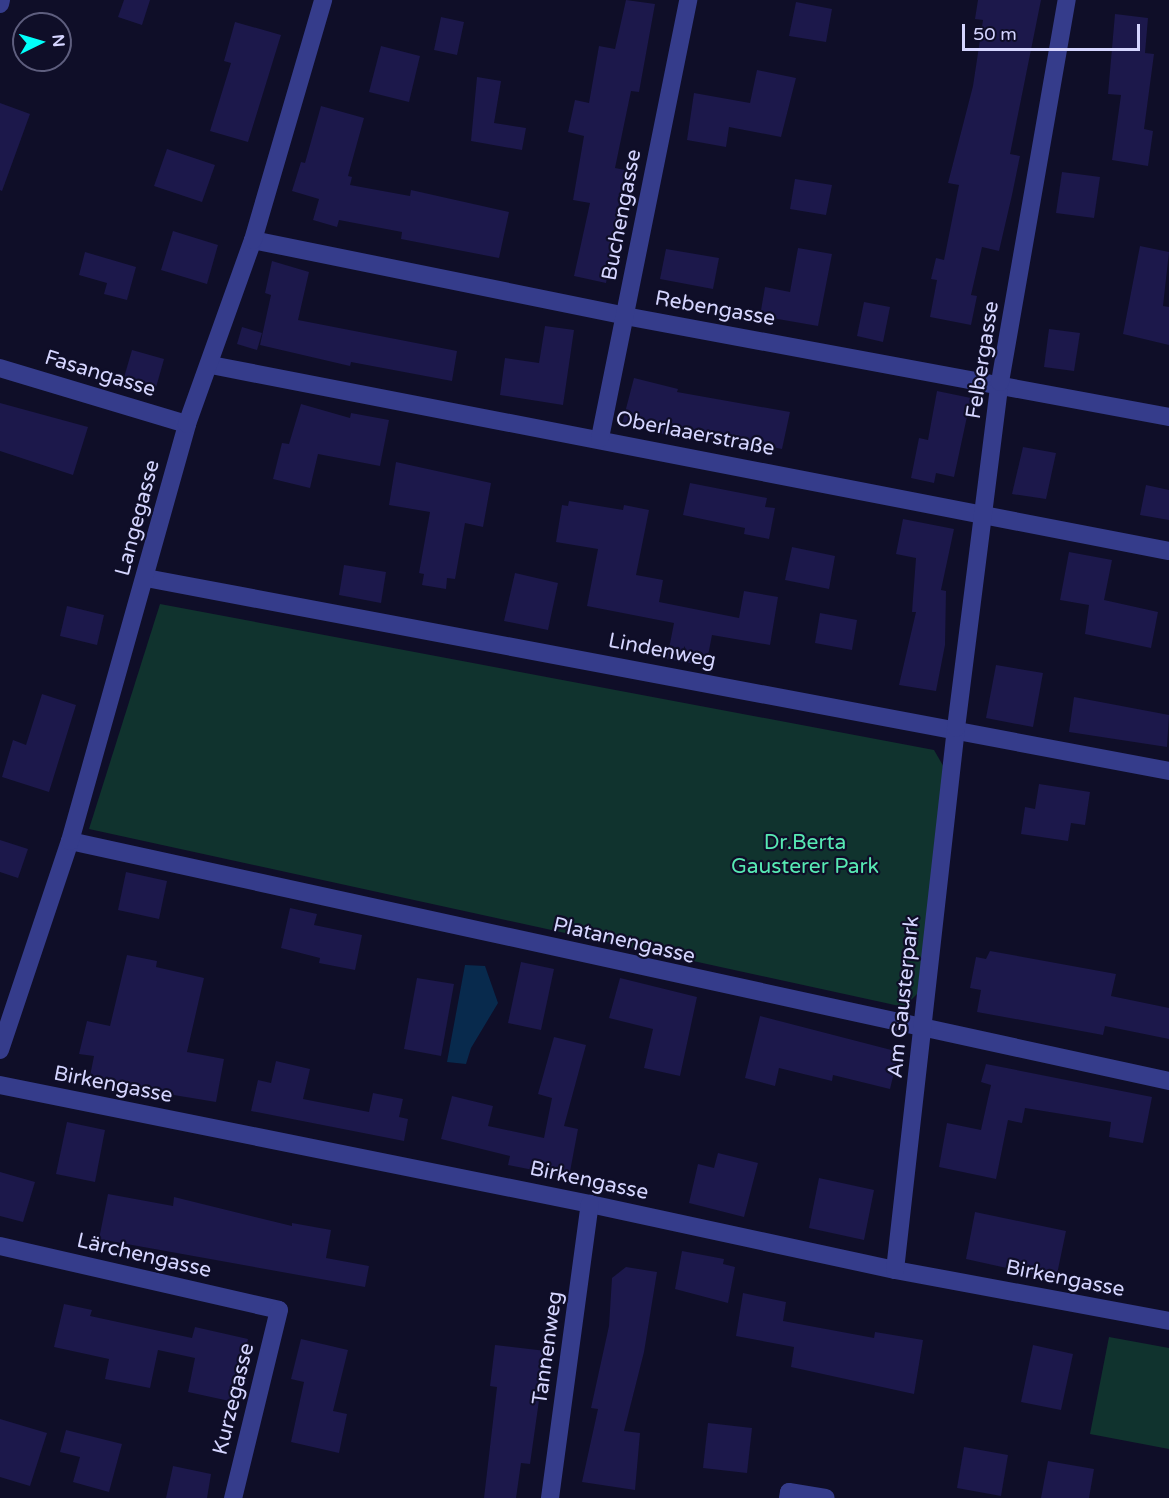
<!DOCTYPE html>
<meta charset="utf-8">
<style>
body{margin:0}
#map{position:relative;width:1169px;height:1498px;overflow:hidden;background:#0f0e28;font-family:"Varela Round",sans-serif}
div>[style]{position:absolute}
.green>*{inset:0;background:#10332e}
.water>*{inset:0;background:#082a4d}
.building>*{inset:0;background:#1c184b}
.minor>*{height:18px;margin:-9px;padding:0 9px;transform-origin:9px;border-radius:9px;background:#353c8b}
span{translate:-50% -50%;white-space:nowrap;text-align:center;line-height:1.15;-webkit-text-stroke:4.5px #0f0e28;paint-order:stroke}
.street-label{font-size:21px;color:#d5d5ff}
.park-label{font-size:21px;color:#57e9b3}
.north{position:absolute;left:12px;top:12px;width:60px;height:60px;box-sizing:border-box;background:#0f0e28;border:2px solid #5e5e7e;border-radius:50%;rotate:85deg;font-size:16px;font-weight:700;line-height:24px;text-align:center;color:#d5d5ff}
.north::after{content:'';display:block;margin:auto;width:21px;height:27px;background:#01fffa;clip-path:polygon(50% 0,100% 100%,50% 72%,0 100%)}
.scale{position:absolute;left:962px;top:24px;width:178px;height:27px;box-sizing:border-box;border:3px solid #d5d5ff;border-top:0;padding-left:8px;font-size:18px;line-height:21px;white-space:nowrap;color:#d5d5ff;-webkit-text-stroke:4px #0f0e28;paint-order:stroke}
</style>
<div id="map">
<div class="green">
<div style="clip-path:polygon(160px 604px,934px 750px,945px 769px,919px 992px,904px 1007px,89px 829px)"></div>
<div style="clip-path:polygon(1109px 1337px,1169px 1348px,1169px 1449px,1090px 1434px)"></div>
</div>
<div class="water">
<div style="clip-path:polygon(465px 965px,485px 966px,498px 1003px,471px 1048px,466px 1064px,447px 1062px)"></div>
</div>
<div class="building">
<div style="clip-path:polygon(124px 0,150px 0,142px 25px,118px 17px)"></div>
<div style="clip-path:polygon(626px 0,655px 4px,639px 92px,631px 91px,615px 168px,625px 170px,606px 283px,574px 276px,590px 203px,573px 200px,584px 136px,568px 132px,575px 100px,589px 103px,599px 46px,615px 49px)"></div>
<div style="clip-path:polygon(978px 0,1041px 0,1010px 154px,1020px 156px,1012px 195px,999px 251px,982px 247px,971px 295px,977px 296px,971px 325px,930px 317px,937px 280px,931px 279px,936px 258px,944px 260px,959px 185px,948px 183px,973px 86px,983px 20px,975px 19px)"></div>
<div style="clip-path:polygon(796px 2px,832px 9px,826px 42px,789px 36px)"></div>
<div style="clip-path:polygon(1115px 14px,1148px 18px,1145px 53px,1154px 54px,1144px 129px,1153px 131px,1148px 166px,1112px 160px,1121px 95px,1108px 94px)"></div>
<div style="clip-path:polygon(441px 17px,464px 22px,457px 55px,434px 50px)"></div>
<div style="clip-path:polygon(235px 22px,281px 35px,248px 142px,210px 131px,231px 63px,224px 61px)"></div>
<div style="clip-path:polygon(381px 46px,420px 56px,409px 102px,369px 92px)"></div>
<div style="clip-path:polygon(757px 70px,796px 78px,781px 137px,729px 127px,726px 147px,687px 140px,694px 93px,750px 103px)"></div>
<div style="clip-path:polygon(477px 77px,501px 81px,494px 123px,526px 128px,522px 150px,471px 141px)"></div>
<div style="clip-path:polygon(0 103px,30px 114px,2px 191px,0 190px)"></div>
<div style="clip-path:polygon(321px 106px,364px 118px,348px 176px,352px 177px,350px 185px,410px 196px,411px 190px,509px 212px,499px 258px,401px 239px,402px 232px,339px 220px,337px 227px,313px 220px,319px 199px,292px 191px,301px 162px,305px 163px)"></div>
<div style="clip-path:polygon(167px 149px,215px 165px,202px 202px,154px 186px)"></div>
<div style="clip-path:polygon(1062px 172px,1100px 177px,1094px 218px,1056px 213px)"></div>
<div style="clip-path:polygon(795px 179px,832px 185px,826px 215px,790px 209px)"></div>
<div style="clip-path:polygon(173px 231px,218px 245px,207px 284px,161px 270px)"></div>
<div style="clip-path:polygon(1140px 246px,1169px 252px,1163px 306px,1169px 307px,1169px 345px,1123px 334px)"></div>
<div style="clip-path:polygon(798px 248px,832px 254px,818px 326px,760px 316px,765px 287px,790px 292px)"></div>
<div style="clip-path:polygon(666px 249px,719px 258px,713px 289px,660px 279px)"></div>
<div style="clip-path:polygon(85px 252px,136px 267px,127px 300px,104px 294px,107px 283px,79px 275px)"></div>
<div style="clip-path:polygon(272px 261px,309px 272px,298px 320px,457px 351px,452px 381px,351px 362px,350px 366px,260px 345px,271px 295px,265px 293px)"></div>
<div style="clip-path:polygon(864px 302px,890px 307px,883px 342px,857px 336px)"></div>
<div style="clip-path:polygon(545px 326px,574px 330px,563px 405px,500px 395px,505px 358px,539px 363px)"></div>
<div style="clip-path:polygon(242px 327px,262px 333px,257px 350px,237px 344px)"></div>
<div style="clip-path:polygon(1049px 329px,1080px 333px,1074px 371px,1044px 367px)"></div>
<div style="clip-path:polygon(132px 350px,164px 359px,155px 391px,123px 381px)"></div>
<div style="clip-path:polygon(634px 378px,678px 389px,677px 392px,790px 412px,782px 449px,730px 438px,730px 442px,668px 432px,668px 435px,622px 424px)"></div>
<div style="clip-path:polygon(937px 391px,971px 398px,954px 477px,936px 473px,934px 483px,911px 478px,919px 438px,928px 440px)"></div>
<div style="clip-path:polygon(0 403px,88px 427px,73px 475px,0 451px)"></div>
<div style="clip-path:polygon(301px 404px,350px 418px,351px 413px,389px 420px,380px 466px,318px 454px,310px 488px,273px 479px,282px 443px,289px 444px)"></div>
<div style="clip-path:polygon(1023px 447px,1056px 453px,1046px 499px,1012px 494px)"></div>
<div style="clip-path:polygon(396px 462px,491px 483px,483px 527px,465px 523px,455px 579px,447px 578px,446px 589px,422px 585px,424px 574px,419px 573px,430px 512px,389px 505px)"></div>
<div style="clip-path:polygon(690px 483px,767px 498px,765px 507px,775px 508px,769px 539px,744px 534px,745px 528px,683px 515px)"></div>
<div style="clip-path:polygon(1146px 485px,1169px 490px,1169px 520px,1140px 515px)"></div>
<div style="clip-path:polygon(569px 501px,623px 510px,624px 505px,649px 510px,636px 575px,663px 580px,659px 602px,739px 618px,744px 591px,778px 597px,770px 645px,712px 635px,706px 666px,667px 659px,674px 623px,587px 606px,598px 549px,556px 542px,562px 505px,568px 506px)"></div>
<div style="clip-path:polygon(903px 519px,954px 529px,941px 590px,946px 591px,945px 645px,936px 691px,899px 685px,916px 612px,912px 612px,916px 558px,896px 554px)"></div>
<div style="clip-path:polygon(792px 547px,835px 556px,829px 589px,785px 580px)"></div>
<div style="clip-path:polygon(1069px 552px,1112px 560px,1104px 600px,1158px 612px,1151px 648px,1085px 634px,1089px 605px,1060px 600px)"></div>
<div style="clip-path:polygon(344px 565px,386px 572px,381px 603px,339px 595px)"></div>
<div style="clip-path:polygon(515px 573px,558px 583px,548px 630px,504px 621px)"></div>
<div style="clip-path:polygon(67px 606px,104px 615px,97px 645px,60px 636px)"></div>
<div style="clip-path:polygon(820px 613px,857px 620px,852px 650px,815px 643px)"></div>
<div style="clip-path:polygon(996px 665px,1043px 673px,1033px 727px,986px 718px)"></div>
<div style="clip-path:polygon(42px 694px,76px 705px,49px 792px,2px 777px,13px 740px,26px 745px)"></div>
<div style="clip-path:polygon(1074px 697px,1169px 715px,1167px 747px,1069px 732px)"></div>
<div style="clip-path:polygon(1039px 784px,1090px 792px,1085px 825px,1071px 823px,1068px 841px,1021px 834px,1025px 807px,1035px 809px)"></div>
<div style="clip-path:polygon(0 840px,28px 849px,18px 878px,0 872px)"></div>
<div style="clip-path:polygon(126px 872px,167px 881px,159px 919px,118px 910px)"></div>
<div style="clip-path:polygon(290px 908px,317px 914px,314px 925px,362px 935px,355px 970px,319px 963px,320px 958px,281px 948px)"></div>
<div style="clip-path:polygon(990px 951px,1116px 974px,1111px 996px,1169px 1008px,1169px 1039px,1105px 1026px,1103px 1035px,977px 1012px,981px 990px,970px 988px,976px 957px,986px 959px)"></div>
<div style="clip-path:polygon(127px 955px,157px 961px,156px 967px,204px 978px,187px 1052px,224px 1059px,216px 1102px,89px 1081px,94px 1056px,79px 1054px,87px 1021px,110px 1026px)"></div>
<div style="clip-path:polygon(521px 962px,554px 969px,541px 1030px,508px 1023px)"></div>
<div style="clip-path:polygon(417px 978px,454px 984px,441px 1056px,404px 1049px)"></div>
<div style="clip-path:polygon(620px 978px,697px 997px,680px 1076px,644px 1068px,653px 1029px,609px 1018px)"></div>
<div style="clip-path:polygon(760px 1016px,899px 1052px,890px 1089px,833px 1075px,832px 1081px,779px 1068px,775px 1086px,745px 1078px)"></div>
<div style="clip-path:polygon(554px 1037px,586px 1045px,564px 1126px,578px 1129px,569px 1177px,508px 1165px,510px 1156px,441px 1139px,452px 1096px,493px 1106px,488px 1126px,544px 1138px,552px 1098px,538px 1094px)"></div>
<div style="clip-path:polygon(276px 1061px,310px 1069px,303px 1099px,369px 1112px,373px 1093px,403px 1099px,399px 1117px,408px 1119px,404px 1141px,251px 1111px,258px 1080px,271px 1083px)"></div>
<div style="clip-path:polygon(986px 1064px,1152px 1097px,1143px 1143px,1109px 1137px,1111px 1122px,1025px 1108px,1022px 1123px,1008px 1120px,996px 1179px,939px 1167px,947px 1123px,981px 1130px,991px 1085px,981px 1082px)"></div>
<div style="clip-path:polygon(67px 1122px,105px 1130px,95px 1182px,56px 1174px)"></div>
<div style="clip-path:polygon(718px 1153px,758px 1163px,744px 1217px,689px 1203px,698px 1164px,714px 1168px)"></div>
<div style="clip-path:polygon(0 1172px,35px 1182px,23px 1222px,0 1216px)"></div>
<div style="clip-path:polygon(819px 1178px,874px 1190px,864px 1240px,809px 1228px)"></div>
<div style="clip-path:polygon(108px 1194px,173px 1206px,174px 1197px,292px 1226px,292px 1223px,331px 1230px,326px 1258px,369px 1266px,365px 1287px,99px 1239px)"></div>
<div style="clip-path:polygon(975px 1212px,1066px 1231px,1056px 1279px,966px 1259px)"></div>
<div style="clip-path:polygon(682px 1251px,724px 1259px,723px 1264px,735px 1267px,728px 1303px,675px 1289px)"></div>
<div style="clip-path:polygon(626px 1267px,657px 1272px,644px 1352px,624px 1431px,640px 1433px,635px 1490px,582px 1482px,598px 1409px,591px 1408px,609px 1326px,612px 1278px)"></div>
<div style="clip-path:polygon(743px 1293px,786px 1302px,783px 1321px,874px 1338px,875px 1332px,923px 1340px,914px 1394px,791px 1367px,794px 1347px,736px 1336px)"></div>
<div style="clip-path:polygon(64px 1304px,92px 1310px,90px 1316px,192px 1338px,195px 1327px,248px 1339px,234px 1402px,188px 1392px,195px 1358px,158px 1350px,150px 1388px,105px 1379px,109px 1359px,54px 1347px)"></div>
<div style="clip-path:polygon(301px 1339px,348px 1350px,333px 1411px,347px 1414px,339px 1453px,291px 1442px,304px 1382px,291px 1379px)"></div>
<div style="clip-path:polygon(495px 1345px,546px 1351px,530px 1464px,521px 1463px,516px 1498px,484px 1498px,497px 1387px,490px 1386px)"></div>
<div style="clip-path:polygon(1033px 1345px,1073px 1354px,1061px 1410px,1021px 1402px)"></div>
<div style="clip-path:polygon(0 1419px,47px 1433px,30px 1486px,0 1477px)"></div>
<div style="clip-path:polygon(708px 1423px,752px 1428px,747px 1473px,703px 1468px)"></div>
<div style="clip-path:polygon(66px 1430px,122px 1444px,109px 1492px,73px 1482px,80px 1457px,60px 1452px)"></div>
<div style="clip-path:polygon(964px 1447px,1008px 1455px,1001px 1496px,957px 1488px)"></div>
<div style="clip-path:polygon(1048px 1461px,1094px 1469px,1089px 1498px,1041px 1498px)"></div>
<div style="clip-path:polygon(173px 1466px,211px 1474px,207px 1498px,166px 1498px)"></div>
</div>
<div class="minor">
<div style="left:0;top:4px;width:4px;rotate:-76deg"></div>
<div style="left:253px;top:240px;width:380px;rotate:11.5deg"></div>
<div style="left:625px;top:316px;width:553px;rotate:10.52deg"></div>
<div style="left:211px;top:365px;width:976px;rotate:10.99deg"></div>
<div style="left:0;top:368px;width:195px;rotate:16.7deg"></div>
<div style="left:600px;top:438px;width:447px;rotate:-78.6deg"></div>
<div style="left:146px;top:578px;width:1041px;rotate:10.68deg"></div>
<div style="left:70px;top:841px;width:1125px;rotate:12.32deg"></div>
<div style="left:0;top:1050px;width:220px;rotate:-71.5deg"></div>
<div style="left:70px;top:841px;width:433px;rotate:-74.3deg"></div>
<div style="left:187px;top:424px;width:195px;rotate:-70.3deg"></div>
<div style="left:253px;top:240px;width:250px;rotate:-73.7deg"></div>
<div style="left:0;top:1085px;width:602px;rotate:11.4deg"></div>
<div style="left:590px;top:1204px;width:312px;rotate:12.2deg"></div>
<div style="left:895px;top:1270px;width:279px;rotate:10.5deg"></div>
<div style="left:0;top:1246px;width:286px;rotate:12.9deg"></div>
<div style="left:279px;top:1310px;width:194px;rotate:103.7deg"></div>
<div style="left:895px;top:1270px;width:545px;rotate:-83.58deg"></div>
<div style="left:956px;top:728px;width:349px;rotate:-82.8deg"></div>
<div style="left:1000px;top:382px;width:388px;rotate:-80.1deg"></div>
<div style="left:550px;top:1498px;width:297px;rotate:-82.3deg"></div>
<div style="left:788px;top:1498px;width:6px;rotate:-81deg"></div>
<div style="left:789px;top:1492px;width:37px;rotate:9deg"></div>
</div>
<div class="street-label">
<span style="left:622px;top:215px;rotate:-79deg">Buchengasse</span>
<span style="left:715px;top:309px;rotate:10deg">Rebengasse</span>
<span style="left:983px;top:360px;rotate:-81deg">Felbergasse</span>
<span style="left:100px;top:374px;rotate:17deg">Fasangasse</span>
<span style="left:695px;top:434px;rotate:11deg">Oberlaaerstraße</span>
<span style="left:138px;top:518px;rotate:-75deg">Langegasse</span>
<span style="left:662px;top:651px;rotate:11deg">Lindenweg</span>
<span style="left:624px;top:941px;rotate:13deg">Platanengasse</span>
<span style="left:904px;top:997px;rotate:-84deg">Am Gausterpark</span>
<span style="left:113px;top:1085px;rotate:11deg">Birkengasse</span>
<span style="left:589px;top:1181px;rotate:12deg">Birkengasse</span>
<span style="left:144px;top:1256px;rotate:13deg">Lärchengasse</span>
<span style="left:1065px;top:1279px;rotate:11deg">Birkengasse</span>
<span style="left:548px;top:1348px;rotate:-82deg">Tannenweg</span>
<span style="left:234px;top:1399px;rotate:-76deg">Kurzegasse</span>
</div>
<div class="park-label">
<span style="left:805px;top:855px">Dr.Berta<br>Gausterer Park</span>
</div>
<div class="north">N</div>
<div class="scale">50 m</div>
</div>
